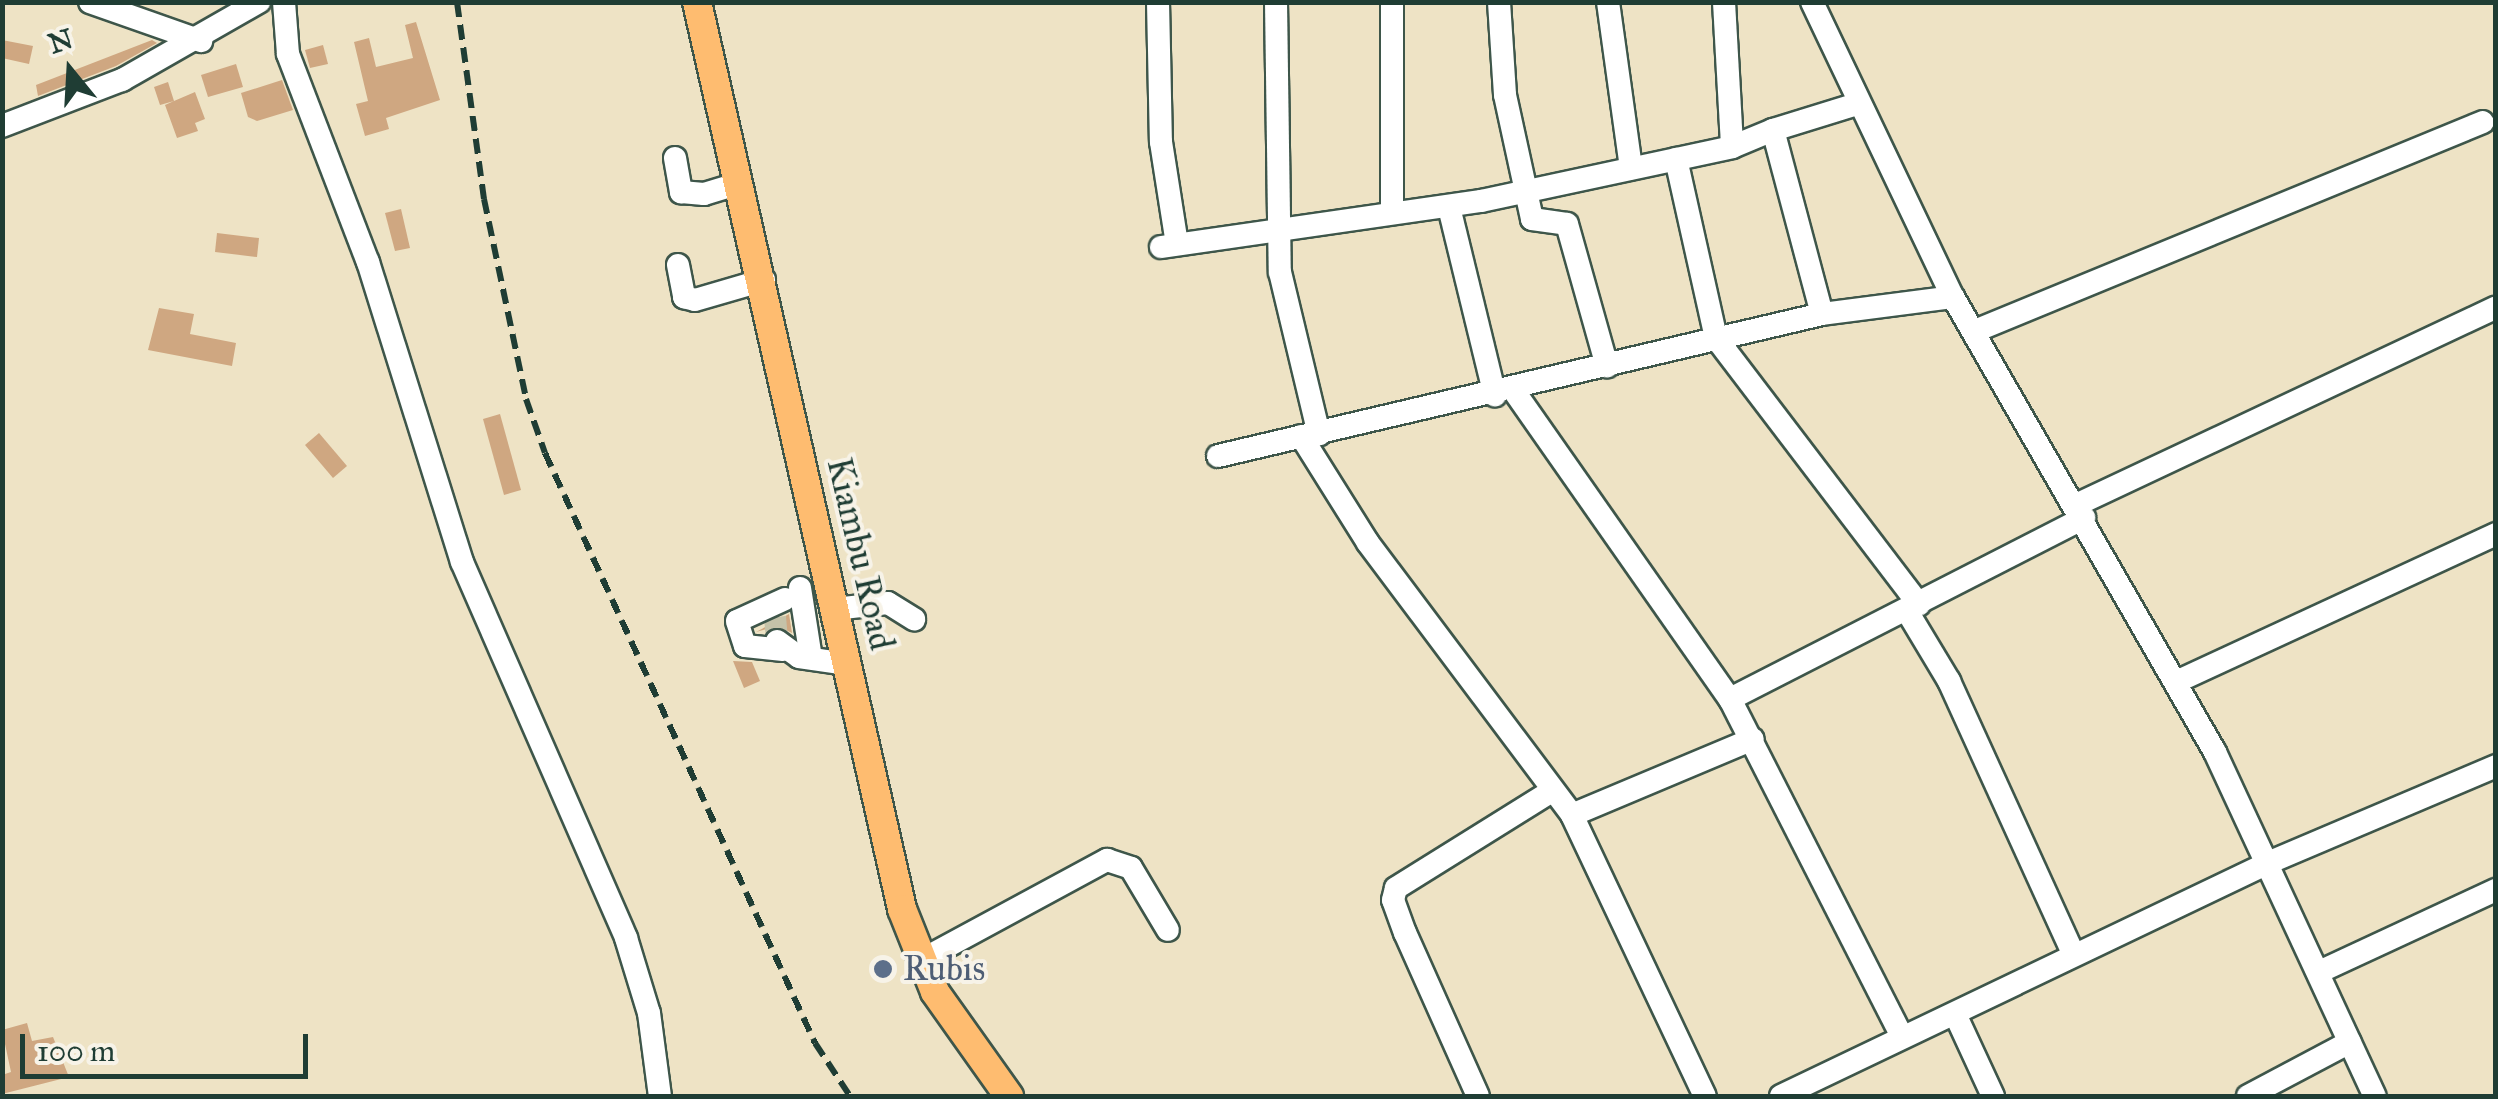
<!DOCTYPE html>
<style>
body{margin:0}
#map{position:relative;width:2498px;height:1099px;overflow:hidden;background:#eee3c5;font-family:"IM FELL Great Primer",serif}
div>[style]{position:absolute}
.building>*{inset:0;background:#cfa781}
.minor-tunnel>*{height:22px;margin-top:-11px;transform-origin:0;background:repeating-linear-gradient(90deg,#c5c2a8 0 22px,transparent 0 33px)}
.roads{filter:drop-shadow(2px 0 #3e564a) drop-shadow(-2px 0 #3e564a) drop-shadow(0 2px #3e564a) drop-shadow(0 -2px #3e564a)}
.minor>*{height:22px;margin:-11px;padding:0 11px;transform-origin:11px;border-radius:11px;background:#fff}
.major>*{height:28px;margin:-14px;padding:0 14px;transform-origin:14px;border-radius:14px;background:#febc70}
.rail>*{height:6px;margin-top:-3px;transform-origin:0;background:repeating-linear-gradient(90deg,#1f3d34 0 15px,transparent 0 23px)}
.dots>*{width:28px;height:28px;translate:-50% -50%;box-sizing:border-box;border:5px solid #f7f3e8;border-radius:50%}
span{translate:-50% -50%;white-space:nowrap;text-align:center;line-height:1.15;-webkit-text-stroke:8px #f7f3e8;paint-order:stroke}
.street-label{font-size:35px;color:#1f3d34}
.service-label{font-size:35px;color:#4e5e75}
.left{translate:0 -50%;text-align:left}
.frame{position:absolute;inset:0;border:5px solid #1f3d34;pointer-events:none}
.north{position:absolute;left:20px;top:20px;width:100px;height:100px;-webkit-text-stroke:8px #f7f3e8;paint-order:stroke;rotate:342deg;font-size:28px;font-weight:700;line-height:40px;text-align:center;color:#1f3d34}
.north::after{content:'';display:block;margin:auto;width:35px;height:45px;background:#1f3d34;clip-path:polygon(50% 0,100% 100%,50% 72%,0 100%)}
.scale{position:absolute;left:20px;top:1034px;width:288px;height:45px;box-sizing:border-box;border:5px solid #1f3d34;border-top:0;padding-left:12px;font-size:30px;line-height:35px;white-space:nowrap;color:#1f3d34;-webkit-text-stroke:8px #f7f3e8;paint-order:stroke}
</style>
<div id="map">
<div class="building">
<div style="clip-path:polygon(416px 22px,440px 100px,386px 118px,389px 129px,365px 136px,356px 104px,368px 101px,354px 42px,369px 38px,376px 67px,413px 58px,405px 25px)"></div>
<div style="clip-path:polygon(2px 40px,33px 46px,29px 64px,2px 58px)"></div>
<div style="clip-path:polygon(152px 40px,157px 43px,116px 66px,38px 96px,36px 85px)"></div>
<div style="clip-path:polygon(323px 45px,328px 64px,310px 68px,305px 50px)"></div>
<div style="clip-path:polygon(236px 64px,243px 87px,208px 97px,201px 75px)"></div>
<div style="clip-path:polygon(282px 80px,293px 110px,257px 121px,248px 117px,241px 93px)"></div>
<div style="clip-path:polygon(168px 82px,174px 101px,195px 92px,205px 119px,195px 123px,198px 131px,177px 138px,165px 105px,174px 101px,160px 105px,154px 87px)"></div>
<div style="clip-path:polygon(401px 209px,410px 248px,395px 251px,385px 213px)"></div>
<div style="clip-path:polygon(217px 233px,259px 238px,257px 257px,215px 252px)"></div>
<div style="clip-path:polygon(159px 308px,194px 314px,190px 334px,236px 343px,232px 366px,148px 350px)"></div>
<div style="clip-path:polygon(500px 414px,521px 490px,504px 495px,483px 419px)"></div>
<div style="clip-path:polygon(319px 433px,347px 466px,333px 478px,305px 445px)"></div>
<div style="clip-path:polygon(789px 614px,792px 633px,778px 626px,756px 632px)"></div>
<div style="clip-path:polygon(733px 661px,752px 662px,760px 681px,744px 688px)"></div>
<div style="clip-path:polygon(27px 1023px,32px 1041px,53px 1037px,69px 1077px,2px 1094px,2px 1075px,11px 1072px,2px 1030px)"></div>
</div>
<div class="minor-tunnel">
<div style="left:775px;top:617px;width:22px;rotate:85deg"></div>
</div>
<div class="roads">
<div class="minor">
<div style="left:90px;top:2px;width:118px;rotate:19.4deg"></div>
<div style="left:284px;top:2px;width:52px;rotate:85.6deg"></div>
<div style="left:288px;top:54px;width:223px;rotate:69deg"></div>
<div style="left:368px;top:262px;width:314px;rotate:72.6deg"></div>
<div style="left:462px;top:562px;width:410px;rotate:66.4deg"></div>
<div style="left:626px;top:938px;width:78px;rotate:73deg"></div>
<div style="left:649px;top:1013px;width:84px;rotate:82.5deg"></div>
<div style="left:1158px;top:2px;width:140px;rotate:88.8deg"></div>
<div style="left:1161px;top:142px;width:103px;rotate:81.1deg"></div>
<div style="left:1276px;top:2px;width:270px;rotate:89.2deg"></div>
<div style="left:1280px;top:272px;width:167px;rotate:76.5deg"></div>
<div style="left:1392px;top:2px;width:211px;rotate:90deg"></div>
<div style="left:1499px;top:2px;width:93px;rotate:86.3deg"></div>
<div style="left:1505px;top:95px;width:127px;rotate:77.7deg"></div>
<div style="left:1532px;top:219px;width:35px;rotate:8deg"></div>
<div style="left:1567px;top:224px;width:148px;rotate:74.3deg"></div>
<div style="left:1608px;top:2px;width:168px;rotate:82.1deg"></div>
<div style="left:1724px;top:2px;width:145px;rotate:86.8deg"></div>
<div style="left:1812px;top:2px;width:327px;rotate:64.5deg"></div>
<div style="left:1953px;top:297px;width:525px;rotate:60.07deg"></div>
<div style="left:2215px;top:752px;width:379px;rotate:65.1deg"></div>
<div style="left:2px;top:126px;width:129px;rotate:-21deg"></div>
<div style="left:122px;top:80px;width:158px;rotate:-29.7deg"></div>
<div style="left:1773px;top:130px;width:88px;rotate:-17.2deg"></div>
<div style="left:675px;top:158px;width:35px;rotate:80deg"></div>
<div style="left:681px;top:192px;width:23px;rotate:5deg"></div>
<div style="left:704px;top:194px;width:37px;rotate:-17deg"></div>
<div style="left:1676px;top:159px;width:183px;rotate:77.4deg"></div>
<div style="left:1716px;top:338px;width:335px;rotate:52.7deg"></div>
<div style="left:1449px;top:207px;width:194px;rotate:76.3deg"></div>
<div style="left:1161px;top:247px;width:323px;rotate:-8.2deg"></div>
<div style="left:1481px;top:201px;width:257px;rotate:-12.1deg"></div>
<div style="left:1732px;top:147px;width:44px;rotate:-22.5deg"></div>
<div style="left:1773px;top:130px;width:190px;rotate:75.1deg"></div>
<div style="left:678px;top:265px;width:33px;rotate:79deg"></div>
<div style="left:684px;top:297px;width:11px;rotate:15deg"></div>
<div style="left:695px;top:300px;width:72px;rotate:-16.2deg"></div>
<div style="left:1975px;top:331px;width:549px;rotate:-22.36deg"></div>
<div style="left:1514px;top:391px;width:376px;rotate:55deg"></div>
<div style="left:1730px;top:699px;width:379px;rotate:63deg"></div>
<div style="left:1301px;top:436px;width:126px;rotate:57.9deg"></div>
<div style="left:1368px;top:543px;width:340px;rotate:53.1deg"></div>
<div style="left:1572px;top:815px;width:311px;rotate:64.7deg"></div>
<div style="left:1218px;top:456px;width:620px;rotate:-13.23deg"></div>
<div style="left:1822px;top:314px;width:132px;rotate:-7.4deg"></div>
<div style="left:2076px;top:505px;width:464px;rotate:-25.2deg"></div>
<div style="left:800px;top:588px;width:71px;rotate:81.1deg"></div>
<div style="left:834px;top:609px;width:54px;rotate:-6.3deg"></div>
<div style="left:888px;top:603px;width:31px;rotate:32deg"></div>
<div style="left:1907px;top:611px;width:82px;rotate:59deg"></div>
<div style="left:1949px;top:681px;width:301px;rotate:65.5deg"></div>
<div style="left:777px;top:641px;width:27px;rotate:36deg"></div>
<div style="left:799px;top:657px;width:49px;rotate:8.3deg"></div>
<div style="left:783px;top:650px;width:38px;rotate:-174deg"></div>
<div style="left:745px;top:646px;width:26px;rotate:-108deg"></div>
<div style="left:737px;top:621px;width:53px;rotate:-24.6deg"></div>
<div style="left:2176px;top:682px;width:353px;rotate:-24.8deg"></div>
<div style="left:1730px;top:699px;width:398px;rotate:-27.1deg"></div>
<div style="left:1572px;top:815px;width:196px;rotate:-22.8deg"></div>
<div style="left:920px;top:961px;width:213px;rotate:-28.4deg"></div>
<div style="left:1107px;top:860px;width:25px;rotate:18deg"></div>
<div style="left:1131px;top:868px;width:72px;rotate:59.2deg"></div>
<div style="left:2319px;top:972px;width:195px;rotate:-24.9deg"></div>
<div style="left:1956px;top:1016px;width:88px;rotate:65.2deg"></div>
<div style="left:1478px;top:1096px;width:179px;rotate:-114.1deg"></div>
<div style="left:1405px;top:933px;width:35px;rotate:-110deg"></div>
<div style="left:1393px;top:900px;width:12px;rotate:-76deg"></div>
<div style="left:1396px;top:888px;width:184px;rotate:-31.9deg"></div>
<div style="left:1781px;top:1096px;width:542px;rotate:-25.57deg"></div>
<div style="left:2270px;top:862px;width:246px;rotate:-23deg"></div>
<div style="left:2248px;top:1096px;width:115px;rotate:-27.9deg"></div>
</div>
<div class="major">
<div style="left:697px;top:2px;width:930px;rotate:77.26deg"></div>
<div style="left:902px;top:909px;width:89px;rotate:68.3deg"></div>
<div style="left:935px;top:992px;width:128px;rotate:54.6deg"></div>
</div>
</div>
<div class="rail">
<div style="left:457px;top:2px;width:199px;rotate:82.2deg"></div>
<div style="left:484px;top:199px;width:204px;rotate:78.1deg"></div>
<div style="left:526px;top:399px;width:57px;rotate:70.6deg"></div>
<div style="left:545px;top:453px;width:649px;rotate:65.41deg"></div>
<div style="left:815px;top:1043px;width:64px;rotate:56.6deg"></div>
</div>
<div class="dots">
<div style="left:883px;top:969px;background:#5c6f8a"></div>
</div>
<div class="street-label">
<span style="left:860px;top:554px;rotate:77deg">Kiambu Road</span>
</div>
<div class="service-label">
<span class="left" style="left:903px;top:969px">Rubis</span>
</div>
<div class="frame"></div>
<div class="north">N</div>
<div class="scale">100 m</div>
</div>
